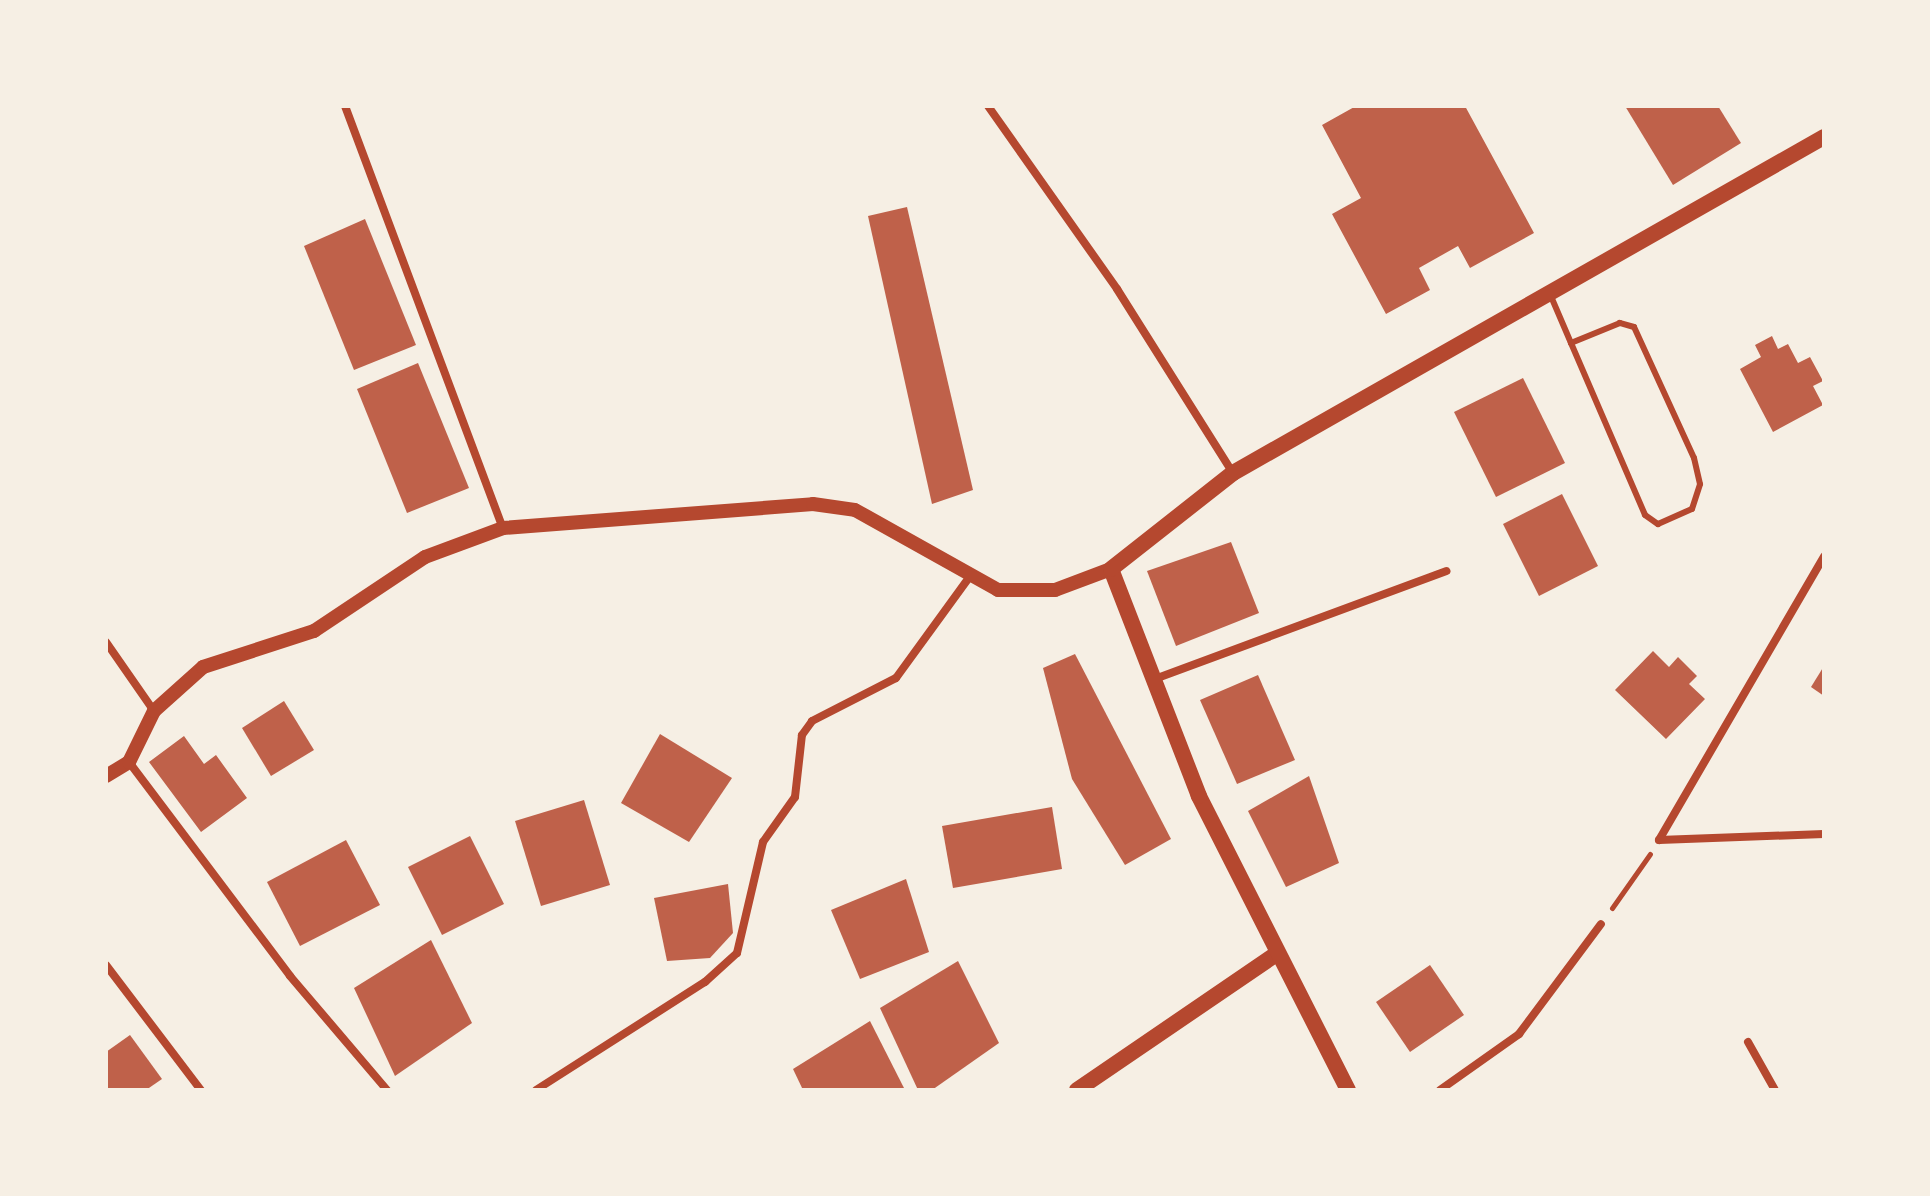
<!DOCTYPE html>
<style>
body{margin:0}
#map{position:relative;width:1930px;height:1196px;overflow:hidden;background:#f6efe4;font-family:"Sofia Sans Condensed",sans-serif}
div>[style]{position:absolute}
.building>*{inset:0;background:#bf614a}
.path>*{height:5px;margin:-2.5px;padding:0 2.5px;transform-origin:2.5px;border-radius:2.5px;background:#b5482f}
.service>*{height:6px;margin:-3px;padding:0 3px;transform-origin:3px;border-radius:3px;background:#b5482f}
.minor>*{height:8px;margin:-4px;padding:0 4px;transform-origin:4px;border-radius:4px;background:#b5482f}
.tertiary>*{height:14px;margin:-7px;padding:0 7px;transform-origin:7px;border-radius:7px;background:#b5482f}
.secondary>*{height:16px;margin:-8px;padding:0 8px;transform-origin:8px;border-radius:8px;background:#b5482f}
span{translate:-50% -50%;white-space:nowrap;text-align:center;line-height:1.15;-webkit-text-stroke:8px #f6efe4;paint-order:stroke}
.frame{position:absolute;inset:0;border:108px solid #f6efe4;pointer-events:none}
</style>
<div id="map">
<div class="building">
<div style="clip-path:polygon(1356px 106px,1465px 106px,1534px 233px,1470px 268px,1458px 246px,1419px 268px,1430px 290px,1386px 314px,1332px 214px,1361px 198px,1322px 125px)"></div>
<div style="clip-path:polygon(1625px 106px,1718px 106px,1741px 143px,1673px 185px)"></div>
<div style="clip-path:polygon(907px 207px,973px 490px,932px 504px,868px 216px)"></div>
<div style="clip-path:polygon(365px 219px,416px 345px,354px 370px,304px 246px)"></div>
<div style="clip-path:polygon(1772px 336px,1778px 349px,1788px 344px,1798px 363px,1810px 357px,1823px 381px,1813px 386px,1823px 405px,1773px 432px,1740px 369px,1761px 357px,1755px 345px)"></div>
<div style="clip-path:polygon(418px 363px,469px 488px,407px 513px,357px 389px)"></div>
<div style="clip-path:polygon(1523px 378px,1565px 463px,1496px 497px,1454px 412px)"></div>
<div style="clip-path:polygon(1562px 494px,1598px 566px,1539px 596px,1503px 524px)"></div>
<div style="clip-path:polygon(1231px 542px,1259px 613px,1176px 646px,1147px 571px)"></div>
<div style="clip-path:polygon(1653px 651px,1669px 667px,1678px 657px,1697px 676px,1689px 684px,1705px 699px,1666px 739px,1615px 690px)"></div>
<div style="clip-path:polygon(1075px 654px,1171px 839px,1125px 865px,1072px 779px,1043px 668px)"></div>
<div style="clip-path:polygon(1824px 666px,1824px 696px,1811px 687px)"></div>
<div style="clip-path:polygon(1258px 675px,1295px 760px,1237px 784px,1200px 700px)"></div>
<div style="clip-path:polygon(284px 701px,314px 750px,271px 776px,242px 728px)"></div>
<div style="clip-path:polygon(660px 734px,732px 778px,689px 842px,621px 803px)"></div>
<div style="clip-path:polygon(184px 736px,204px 764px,216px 755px,247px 798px,201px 832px,149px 762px)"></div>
<div style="clip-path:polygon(1309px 776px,1339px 863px,1286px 887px,1248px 811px)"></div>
<div style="clip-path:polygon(584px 800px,610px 885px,541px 906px,515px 821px)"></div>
<div style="clip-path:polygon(1052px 807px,1062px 869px,953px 888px,942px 826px)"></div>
<div style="clip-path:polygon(470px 836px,504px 904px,442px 935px,408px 867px)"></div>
<div style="clip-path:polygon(346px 840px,380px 905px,300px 946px,267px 882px)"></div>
<div style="clip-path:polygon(906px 879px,929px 952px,860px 979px,831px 910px)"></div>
<div style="clip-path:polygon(728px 884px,733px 933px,710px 958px,667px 961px,654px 898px)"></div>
<div style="clip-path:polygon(431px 940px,472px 1023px,395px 1076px,354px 988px)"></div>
<div style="clip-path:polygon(958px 961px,999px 1043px,932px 1090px,918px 1090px,880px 1008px)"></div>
<div style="clip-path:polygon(1430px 965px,1464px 1015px,1410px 1052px,1376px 1002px)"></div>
<div style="clip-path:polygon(870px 1021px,905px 1090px,803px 1090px,793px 1069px)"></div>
<div style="clip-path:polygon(130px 1035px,162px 1079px,146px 1090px,106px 1090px,106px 1052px)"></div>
</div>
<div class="path">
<div style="left:1612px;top:908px;width:66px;rotate:-54.9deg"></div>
</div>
<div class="service">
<div style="left:1550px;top:294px;width:53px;rotate:66.8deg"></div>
<div style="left:1571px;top:343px;width:187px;rotate:66.7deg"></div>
<div style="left:1645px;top:515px;width:16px;rotate:35deg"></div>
<div style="left:1658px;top:524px;width:37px;rotate:-24deg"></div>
<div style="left:1692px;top:509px;width:26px;rotate:-72deg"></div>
<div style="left:1700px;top:484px;width:27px;rotate:-103deg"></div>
<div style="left:1694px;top:458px;width:144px;rotate:-114.6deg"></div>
<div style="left:1634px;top:327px;width:15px;rotate:-164deg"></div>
<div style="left:1620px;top:323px;width:53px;rotate:157.8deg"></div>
</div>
<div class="minor">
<div style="left:345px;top:106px;width:451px;rotate:69.5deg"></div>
<div style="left:988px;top:106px;width:224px;rotate:54.8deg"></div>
<div style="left:1117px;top:289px;width:218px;rotate:57.8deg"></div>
<div style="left:106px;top:642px;width:84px;rotate:55.2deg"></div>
<div style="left:1152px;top:680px;width:314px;rotate:-20.3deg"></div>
<div style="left:129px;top:762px;width:268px;rotate:53deg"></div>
<div style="left:290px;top:976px;width:150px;rotate:49.6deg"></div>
<div style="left:1659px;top:840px;width:328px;rotate:-59.8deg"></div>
<div style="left:1659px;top:840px;width:165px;rotate:-2.1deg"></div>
<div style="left:106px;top:965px;width:157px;rotate:52.8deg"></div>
<div style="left:1748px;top:1042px;width:55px;rotate:60.6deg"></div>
<div style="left:536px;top:1090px;width:201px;rotate:-32.6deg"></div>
<div style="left:705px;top:982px;width:43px;rotate:-42.2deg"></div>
<div style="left:737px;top:953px;width:114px;rotate:-76.8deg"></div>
<div style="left:763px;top:842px;width:55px;rotate:-54.6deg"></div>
<div style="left:795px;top:797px;width:62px;rotate:-83.6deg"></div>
<div style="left:802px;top:735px;width:17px;rotate:-54deg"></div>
<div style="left:812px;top:721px;width:94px;rotate:-27.1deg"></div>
<div style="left:896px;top:678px;width:126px;rotate:-54deg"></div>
<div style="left:1440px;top:1090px;width:97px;rotate:-35.3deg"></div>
<div style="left:1519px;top:1034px;width:137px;rotate:-53.3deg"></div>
</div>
<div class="tertiary">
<div style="left:106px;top:776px;width:27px;rotate:-31deg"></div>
<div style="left:129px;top:762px;width:57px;rotate:-63.9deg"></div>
<div style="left:154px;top:711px;width:66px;rotate:-41.9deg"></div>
<div style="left:203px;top:667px;width:117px;rotate:-18deg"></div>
<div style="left:314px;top:631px;width:133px;rotate:-33.7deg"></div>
<div style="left:425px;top:557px;width:83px;rotate:-20.4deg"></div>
<div style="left:503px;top:528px;width:311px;rotate:-4.4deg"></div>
<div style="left:813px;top:504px;width:42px;rotate:8.1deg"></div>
<div style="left:855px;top:510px;width:164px;rotate:29.2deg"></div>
<div style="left:998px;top:590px;width:57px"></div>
<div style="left:1055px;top:590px;width:60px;rotate:-20.6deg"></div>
</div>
<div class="secondary">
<div style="left:1077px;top:1090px;width:241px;rotate:-34.3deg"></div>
<div style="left:1348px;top:1090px;width:330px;rotate:-116.9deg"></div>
<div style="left:1199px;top:796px;width:243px;rotate:-111.2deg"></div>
<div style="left:1111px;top:569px;width:155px;rotate:-38.2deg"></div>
<div style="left:1233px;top:473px;width:680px;rotate:-29.62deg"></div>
</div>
<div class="frame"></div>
</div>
